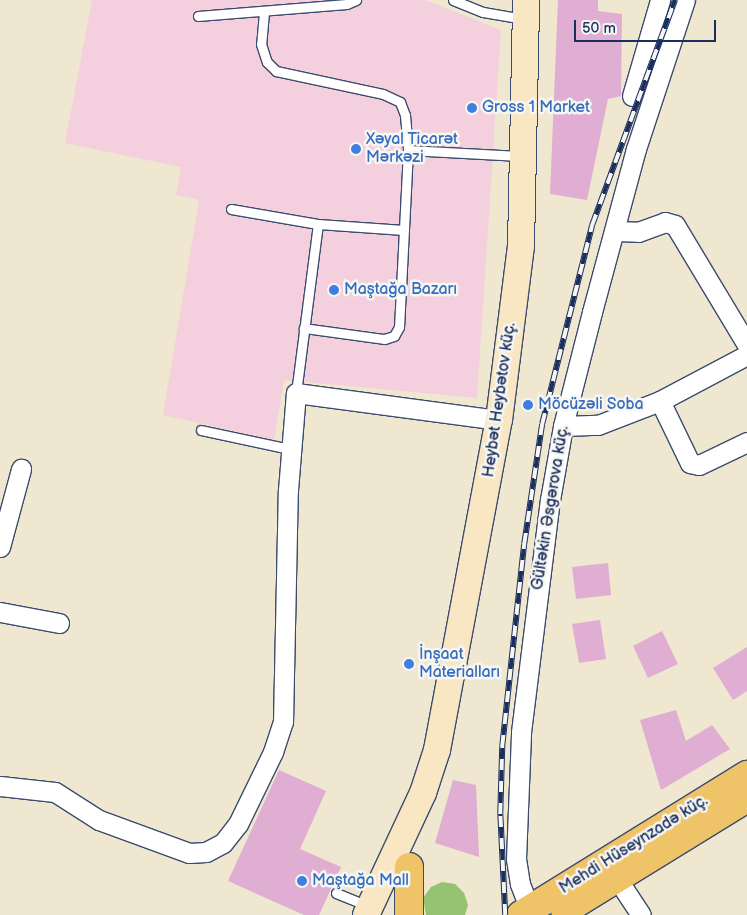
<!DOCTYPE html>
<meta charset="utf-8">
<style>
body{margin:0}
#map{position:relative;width:747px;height:915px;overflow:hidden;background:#efe7cf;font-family:"Balsamiq Sans",sans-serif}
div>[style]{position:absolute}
.built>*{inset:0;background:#f4cfdd}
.green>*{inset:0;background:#95c372}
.building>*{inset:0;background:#dfaed2}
.roads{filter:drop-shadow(1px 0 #3b4b6f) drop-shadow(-1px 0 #3b4b6f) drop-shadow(0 1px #3b4b6f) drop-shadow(0 -1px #3b4b6f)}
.lane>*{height:9px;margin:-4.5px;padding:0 4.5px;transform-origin:4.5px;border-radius:4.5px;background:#fff}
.street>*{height:19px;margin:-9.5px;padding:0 9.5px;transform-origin:9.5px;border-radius:9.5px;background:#fff}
.secondary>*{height:26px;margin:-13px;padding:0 13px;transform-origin:13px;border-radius:13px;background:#f9e7c3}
.primary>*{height:28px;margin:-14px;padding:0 14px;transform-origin:14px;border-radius:14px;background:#efc469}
.rail>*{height:5.5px;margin-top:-2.75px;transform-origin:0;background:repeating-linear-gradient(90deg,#f6f6f2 0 11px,#1b2f5e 0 22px);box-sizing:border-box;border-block:1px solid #1b2f5e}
.dots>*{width:14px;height:14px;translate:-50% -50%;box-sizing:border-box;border:2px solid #f6f6f2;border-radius:50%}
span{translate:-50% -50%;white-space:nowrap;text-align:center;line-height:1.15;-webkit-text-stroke:5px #f6f6f2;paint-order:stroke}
.shop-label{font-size:16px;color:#366cbe}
.left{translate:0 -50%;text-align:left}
.street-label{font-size:16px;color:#1b2f5e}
.scale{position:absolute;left:574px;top:20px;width:142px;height:22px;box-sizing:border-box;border:2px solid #1b2f5e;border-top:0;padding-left:6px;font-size:15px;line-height:18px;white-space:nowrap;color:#1b2f5e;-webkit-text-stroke:4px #f6f6f2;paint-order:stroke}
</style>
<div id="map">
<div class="built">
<div style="clip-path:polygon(92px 0,425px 0,501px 30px,477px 398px,284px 380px,274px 440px,163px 415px,199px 200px,176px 195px,181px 167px,65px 143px)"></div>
</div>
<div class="green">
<div style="clip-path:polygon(442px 882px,455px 884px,464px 893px,468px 905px,465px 915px,426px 915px,423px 898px,431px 887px)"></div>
</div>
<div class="building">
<div style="clip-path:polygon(558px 0,598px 0,598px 11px,622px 14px,621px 96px,608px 99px,587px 200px,550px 194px)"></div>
<div style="clip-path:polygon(608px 563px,611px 595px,576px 599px,572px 567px)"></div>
<div style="clip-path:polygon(600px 620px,606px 659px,579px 663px,572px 624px)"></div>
<div style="clip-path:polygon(662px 631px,678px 664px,648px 678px,633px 646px)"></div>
<div style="clip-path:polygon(747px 647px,747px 691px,733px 700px,713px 668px)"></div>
<div style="clip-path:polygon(676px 710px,686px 741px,712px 725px,730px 749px,661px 790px,640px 720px)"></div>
<div style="clip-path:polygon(279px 770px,326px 791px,300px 849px,341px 867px,319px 915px,304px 915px,228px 881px)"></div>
<div style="clip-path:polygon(453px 780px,476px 785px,479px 857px,435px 843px)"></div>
</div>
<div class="roads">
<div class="lane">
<div style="left:453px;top:0;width:32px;rotate:22deg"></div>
<div style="left:483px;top:12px;width:42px;rotate:9.7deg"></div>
<div style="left:264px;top:12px;width:32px;rotate:95deg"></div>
<div style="left:261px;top:44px;width:19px;rotate:72deg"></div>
<div style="left:267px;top:62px;width:13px;rotate:45deg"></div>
<div style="left:276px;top:71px;width:109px;rotate:12.1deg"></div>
<div style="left:383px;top:94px;width:19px;rotate:25deg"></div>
<div style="left:400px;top:102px;width:14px;rotate:69deg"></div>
<div style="left:405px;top:115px;width:35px;rotate:85deg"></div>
<div style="left:408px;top:150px;width:177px;rotate:92.9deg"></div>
<div style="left:399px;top:327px;width:10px;rotate:119deg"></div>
<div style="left:394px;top:336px;width:10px;rotate:163deg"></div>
<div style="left:384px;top:339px;width:81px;rotate:-172.2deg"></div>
<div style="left:198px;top:16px;width:149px;rotate:-4.6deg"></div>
<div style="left:347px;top:4px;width:10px;rotate:-24deg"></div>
<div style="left:408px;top:150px;width:112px;rotate:3.1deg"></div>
<div style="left:231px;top:209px;width:88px;rotate:9.8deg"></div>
<div style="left:318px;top:224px;width:86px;rotate:4deg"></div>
<div style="left:296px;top:393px;width:170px;rotate:-82.6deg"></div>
<div style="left:201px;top:430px;width:91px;rotate:12.1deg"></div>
<div style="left:336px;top:893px;width:35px;rotate:22deg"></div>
</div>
<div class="street">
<div style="left:632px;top:96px;width:100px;rotate:-73.7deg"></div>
<div style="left:615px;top:231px;width:23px;rotate:2deg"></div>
<div style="left:638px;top:232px;width:29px;rotate:-20deg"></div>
<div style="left:665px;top:222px;width:10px;rotate:17deg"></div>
<div style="left:675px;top:225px;width:140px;rotate:59deg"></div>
<div style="left:660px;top:401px;width:69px;rotate:64.2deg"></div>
<div style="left:690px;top:463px;width:9px;rotate:13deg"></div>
<div style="left:699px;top:465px;width:53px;rotate:-25.6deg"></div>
<div style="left:563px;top:426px;width:35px;rotate:-2deg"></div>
<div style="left:598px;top:425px;width:66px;rotate:-21.2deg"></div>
<div style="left:660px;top:401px;width:98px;rotate:-27.9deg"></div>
<div style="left:0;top:547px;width:81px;rotate:-74.9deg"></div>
<div style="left:0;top:612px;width:60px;rotate:10.6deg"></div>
<div style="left:0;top:786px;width:55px;rotate:6.2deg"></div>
<div style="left:55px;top:792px;width:52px;rotate:32.5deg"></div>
<div style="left:99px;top:820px;width:96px;rotate:20.1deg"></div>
<div style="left:189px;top:853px;width:17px;rotate:-3deg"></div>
<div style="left:206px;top:852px;width:19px;rotate:-28deg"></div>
<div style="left:223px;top:843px;width:24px;rotate:-52deg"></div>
<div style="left:238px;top:824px;width:80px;rotate:-64.1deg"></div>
<div style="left:273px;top:752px;width:32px;rotate:-72deg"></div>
<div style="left:283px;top:722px;width:232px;rotate:-88.8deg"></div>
<div style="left:288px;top:490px;width:97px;rotate:-85.3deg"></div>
<div style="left:296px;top:393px;width:205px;rotate:7.6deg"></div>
<div style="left:610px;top:868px;width:56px;rotate:56.6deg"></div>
<div style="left:530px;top:910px;width:28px;rotate:-111deg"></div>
<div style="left:520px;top:884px;width:25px;rotate:-99deg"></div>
<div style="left:516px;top:859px;width:127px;rotate:-87.7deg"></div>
<div style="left:521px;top:732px;width:234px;rotate:-82.9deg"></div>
<div style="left:550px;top:500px;width:75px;rotate:-80deg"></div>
<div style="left:563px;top:426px;width:118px;rotate:-75.7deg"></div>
<div style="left:592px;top:312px;width:169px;rotate:-74.9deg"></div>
<div style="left:636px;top:149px;width:157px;rotate:-71.8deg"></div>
</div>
<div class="secondary">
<div style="left:366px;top:915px;width:135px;rotate:-65deg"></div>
<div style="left:423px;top:793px;width:45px;rotate:-72deg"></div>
<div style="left:437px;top:750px;width:336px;rotate:-79.4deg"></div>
<div style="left:499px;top:420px;width:175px;rotate:-82.8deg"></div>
<div style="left:521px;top:246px;width:246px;rotate:-88.8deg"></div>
</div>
<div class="primary">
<div style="left:409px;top:867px;width:48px;rotate:90deg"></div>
<div style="left:565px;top:910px;width:214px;rotate:-31.6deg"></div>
<div style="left:521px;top:915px;width:266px;rotate:-31.8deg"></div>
</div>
</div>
<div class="rail">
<div style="left:505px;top:915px;width:101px;rotate:-92.8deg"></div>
<div style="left:500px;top:814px;width:68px;rotate:-88.3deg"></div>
<div style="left:502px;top:746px;width:203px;rotate:-83.8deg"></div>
<div style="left:524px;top:544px;width:121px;rotate:-81.5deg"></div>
<div style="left:542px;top:424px;width:205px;rotate:-75.9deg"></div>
<div style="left:592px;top:225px;width:240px;rotate:-69.8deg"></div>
</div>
<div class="dots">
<div style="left:472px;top:108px;background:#3f7fe0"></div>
<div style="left:356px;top:149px;background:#3f7fe0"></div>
<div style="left:334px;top:290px;background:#3f7fe0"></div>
<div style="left:528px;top:405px;background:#3f7fe0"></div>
<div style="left:409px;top:664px;background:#3f7fe0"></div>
<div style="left:302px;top:881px;background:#3f7fe0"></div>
</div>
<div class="shop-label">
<span class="left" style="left:482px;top:108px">Gross 1 Market</span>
<span class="left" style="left:366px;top:149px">Xəyal Ticarət<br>Mərkəzi</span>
<span class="left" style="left:344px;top:290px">Maştağa Bazarı</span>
<span class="left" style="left:538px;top:405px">Möcüzəli Soba</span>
<span class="left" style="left:419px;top:664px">İnşaat<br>Materialları</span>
<span class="left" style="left:312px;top:881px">Maştağa Mall</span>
</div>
<div class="street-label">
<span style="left:500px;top:400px;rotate:-82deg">Heybət Heybətov küç.</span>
<span style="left:551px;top:508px;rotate:-81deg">Gültəkin Əsgərova küç.</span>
<span style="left:634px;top:845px;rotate:-32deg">Mehdi Hüseynzadə küç.</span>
</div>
<div class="scale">50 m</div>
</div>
